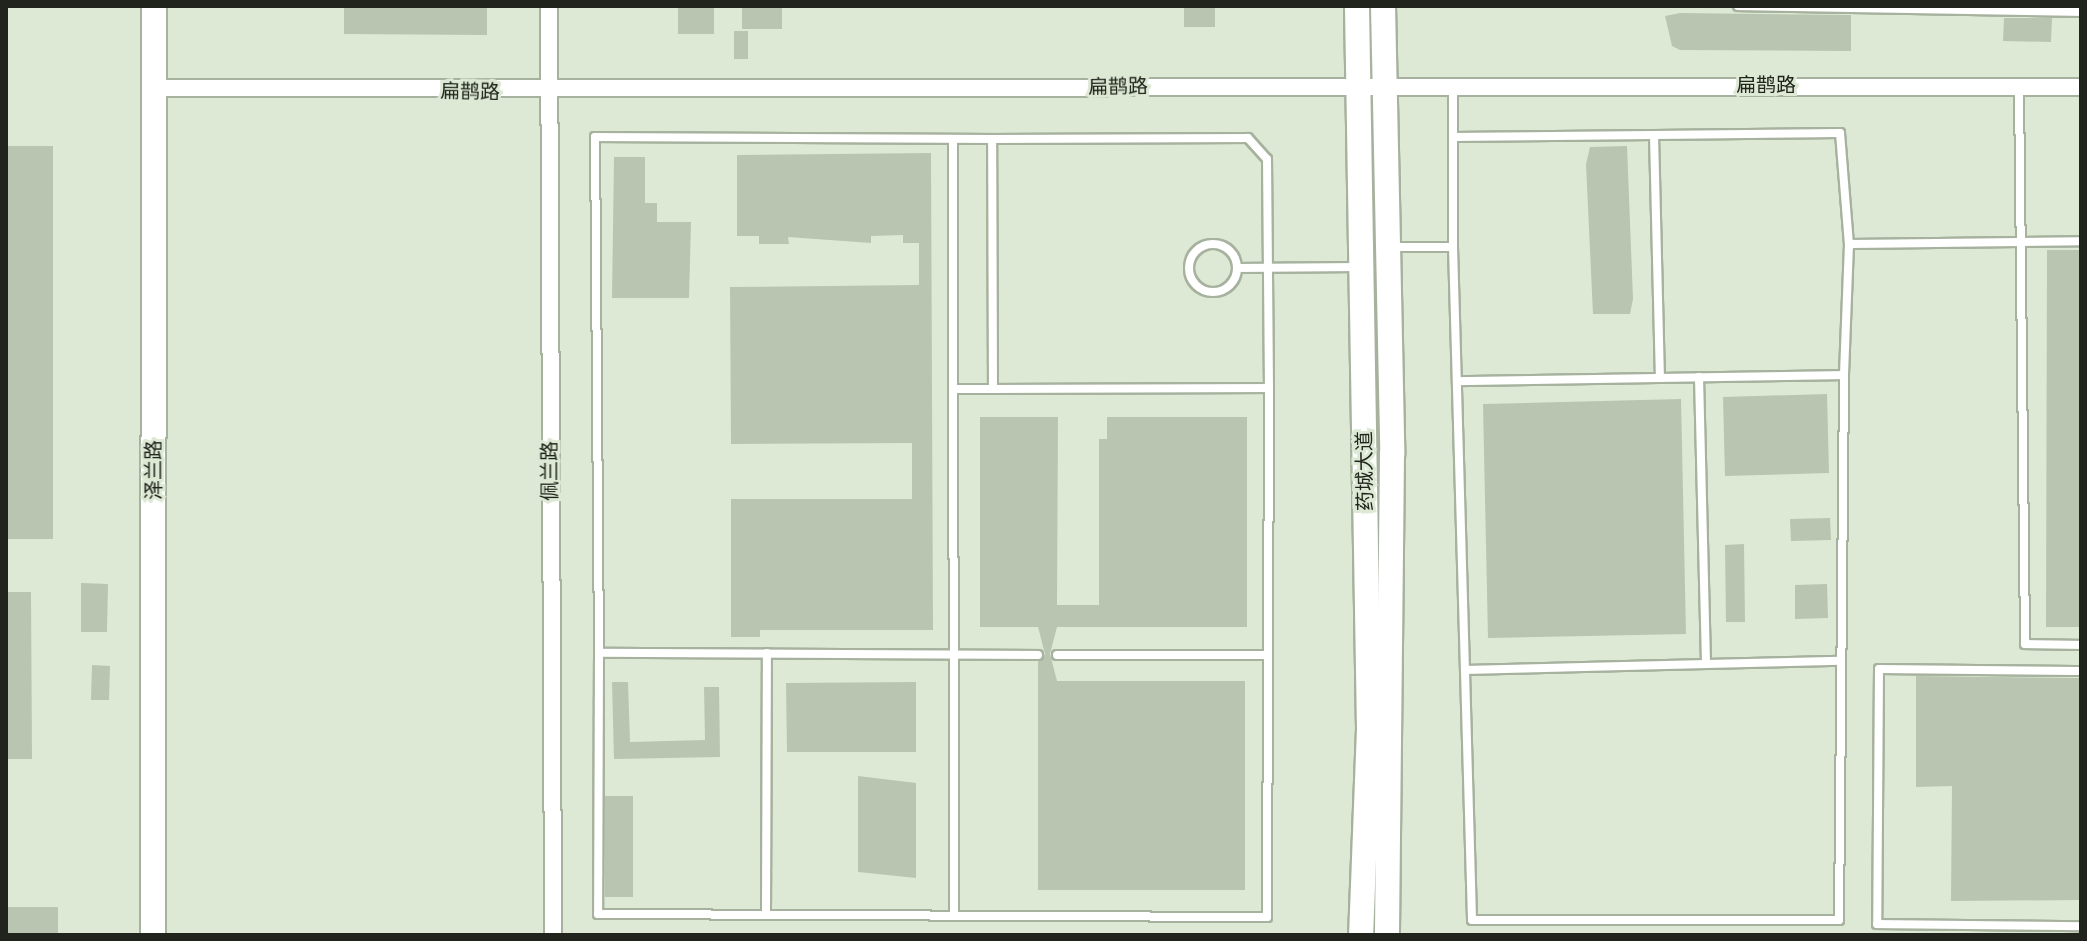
<!DOCTYPE html>
<meta charset="utf-8">
<style>
body{margin:0}
#map{position:relative;width:2087px;height:941px;overflow:hidden;background:#dde9d4;font-family:"Nunito Sans","Noto Sans SC",sans-serif}
div>[style]{position:absolute}
.building>*{inset:0;background:#b9c5b0}
.roads{filter:drop-shadow(2px 0 #a7b29e) drop-shadow(-2px 0 #a7b29e) drop-shadow(0 2px #a7b29e) drop-shadow(0 -2px #a7b29e)}
.lane>*{height:8px;margin:-4px;padding:0 4px;transform-origin:4px;border-radius:4px;background:#fff}
.lane>.ring{margin:-4px;padding:0;box-sizing:content-box;background:none;border:8px solid #fff;border-radius:50%}
.street>*{height:16px;margin:-8px;padding:0 8px;transform-origin:8px;border-radius:8px;background:#fff}
.secondary>*{height:24px;margin:-12px;padding:0 12px;transform-origin:12px;border-radius:12px;background:#fff}
span{translate:-50% -50%;white-space:nowrap;text-align:center;line-height:1.15;-webkit-text-stroke:6px #dde9d4;paint-order:stroke}
.street-label{font-size:20px;color:#20241d}
.frame{position:absolute;inset:0;border:8px solid #20241d;pointer-events:none}
</style>
<div id="map">
<div class="building">
<div style="clip-path:polygon(344px 6px,487px 6px,487px 35px,344px 34px)"></div>
<div style="clip-path:polygon(678px 6px,714px 6px,714px 34px,678px 34px)"></div>
<div style="clip-path:polygon(742px 6px,782px 6px,782px 29px,742px 29px)"></div>
<div style="clip-path:polygon(1184px 6px,1215px 6px,1215px 27px,1184px 27px)"></div>
<div style="clip-path:polygon(1680px 13px,1851px 15px,1851px 51px,1680px 50px,1672px 46px,1665px 16px)"></div>
<div style="clip-path:polygon(2004px 18px,2052px 18px,2051px 42px,2003px 41px)"></div>
<div style="clip-path:polygon(734px 31px,748px 31px,748px 59px,734px 59px)"></div>
<div style="clip-path:polygon(6px 146px,53px 146px,53px 539px,6px 539px)"></div>
<div style="clip-path:polygon(1627px 146px,1633px 299px,1630px 314px,1593px 314px,1586px 164px,1590px 147px)"></div>
<div style="clip-path:polygon(931px 153px,933px 630px,760px 630px,760px 637px,731px 637px,731px 499px,912px 499px,912px 443px,731px 444px,730px 287px,919px 285px,919px 243px,903px 243px,903px 235px,871px 236px,871px 243px,788px 237px,789px 244px,759px 244px,759px 236px,737px 236px,737px 155px)"></div>
<div style="clip-path:polygon(614px 157px,645px 157px,645px 203px,657px 203px,657px 222px,691px 222px,689px 298px,612px 298px)"></div>
<div style="clip-path:polygon(2047px 250px,2081px 250px,2081px 627px,2046px 627px)"></div>
<div style="clip-path:polygon(1827px 394px,1829px 473px,1725px 476px,1723px 397px)"></div>
<div style="clip-path:polygon(1681px 399px,1686px 634px,1488px 638px,1483px 404px)"></div>
<div style="clip-path:polygon(980px 417px,1058px 417px,1057px 605px,1099px 605px,1099px 439px,1107px 439px,1107px 417px,1247px 417px,1247px 627px,1057px 627px,1050px 654px,1057px 681px,1245px 681px,1245px 890px,1038px 890px,1038px 662px,1045px 654px,1038px 627px,980px 627px)"></div>
<div style="clip-path:polygon(1830px 518px,1831px 540px,1791px 541px,1790px 519px)"></div>
<div style="clip-path:polygon(1744px 544px,1745px 622px,1726px 622px,1725px 545px)"></div>
<div style="clip-path:polygon(81px 583px,108px 584px,107px 632px,81px 632px)"></div>
<div style="clip-path:polygon(1827px 584px,1828px 618px,1795px 619px,1795px 585px)"></div>
<div style="clip-path:polygon(6px 592px,31px 592px,32px 759px,6px 759px)"></div>
<div style="clip-path:polygon(92px 665px,110px 666px,109px 700px,91px 700px)"></div>
<div style="clip-path:polygon(1916px 676px,2081px 678px,2081px 900px,1951px 901px,1952px 786px,1916px 787px)"></div>
<div style="clip-path:polygon(612px 682px,628px 682px,630px 742px,705px 740px,704px 687px,719px 687px,720px 757px,614px 759px)"></div>
<div style="clip-path:polygon(916px 682px,916px 752px,787px 752px,786px 683px)"></div>
<div style="clip-path:polygon(858px 776px,916px 783px,916px 878px,858px 872px)"></div>
<div style="clip-path:polygon(605px 796px,633px 796px,633px 897px,605px 897px)"></div>
<div style="clip-path:polygon(6px 907px,58px 907px,58px 935px,6px 935px)"></div>
</div>
<div class="roads">
<div class="lane">
<div style="left:1738px;top:6px;width:343px;rotate:1deg"></div>
<div style="left:2019px;top:87px;width:557px;rotate:89.38deg"></div>
<div style="left:2025px;top:644px;width:56px;rotate:1deg"></div>
<div style="left:1654px;top:135px;width:186px;rotate:-0.6deg"></div>
<div style="left:1840px;top:133px;width:111px;rotate:85.4deg"></div>
<div style="left:1849px;top:244px;width:131px;rotate:92.2deg"></div>
<div style="left:1453px;top:137px;width:201px;rotate:-0.6deg"></div>
<div style="left:1654px;top:135px;width:243px;rotate:88.6deg"></div>
<div style="left:1248px;top:138px;width:28px;rotate:48deg"></div>
<div style="left:1267px;top:159px;width:229px;rotate:89.5deg"></div>
<div style="left:1269px;top:388px;width:276px;rotate:179.8deg"></div>
<div style="left:993px;top:389px;width:250px;rotate:-90.2deg"></div>
<div style="left:992px;top:139px;width:256px;rotate:-0.2deg"></div>
<div style="left:953px;top:139px;width:777px;rotate:89.93deg"></div>
<div class="ring" style="left:1189px;top:244px;width:40px;height:40px"></div>
<div style="left:1849px;top:244px;width:232px;rotate:-0.7deg"></div>
<div style="left:1389px;top:247px;width:64px"></div>
<div style="left:1453px;top:247px;width:163px;rotate:-90deg"></div>
<div style="left:1453px;top:247px;width:673px;rotate:88.38deg"></div>
<div style="left:1472px;top:920px;width:367px"></div>
<div style="left:1839px;top:920px;width:545px;rotate:-89.47deg"></div>
<div style="left:1844px;top:375px;width:387px;rotate:179.1deg"></div>
<div style="left:1237px;top:268px;width:123px;rotate:-0.5deg"></div>
<div style="left:1699px;top:377px;width:287px;rotate:88.6deg"></div>
<div style="left:954px;top:389px;width:39px"></div>
<div style="left:599px;top:653px;width:516px;rotate:-90.44deg"></div>
<div style="left:595px;top:137px;width:397px;rotate:0.3deg"></div>
<div style="left:1038px;top:655px;width:439px;rotate:-179.7deg"></div>
<div style="left:599px;top:653px;width:261px;rotate:90.2deg"></div>
<div style="left:598px;top:914px;width:669px;rotate:0.26deg"></div>
<div style="left:1267px;top:917px;width:529px;rotate:-89.78deg"></div>
<div style="left:1057px;top:655px;width:211px"></div>
<div style="left:1465px;top:670px;width:376px;rotate:-1.4deg"></div>
<div style="left:2081px;top:671px;width:202px;rotate:-179.4deg"></div>
<div style="left:1879px;top:669px;width:255px;rotate:90.4deg"></div>
<div style="left:1877px;top:924px;width:204px;rotate:0.6deg"></div>
<div style="left:766px;top:915px;width:262px;rotate:-89.8deg"></div>
</div>
<div class="street">
<div style="left:549px;top:6px;width:929px;rotate:89.75deg"></div>
<div style="left:154px;top:88px;width:1927px;rotate:-0.03deg"></div>
</div>
<div class="secondary">
<div style="left:1357px;top:6px;width:723px;rotate:89.05deg"></div>
<div style="left:1369px;top:729px;width:206px;rotate:92.2deg"></div>
<div style="left:1383px;top:6px;width:448px;rotate:88.8deg"></div>
<div style="left:1392px;top:454px;width:481px;rotate:90.6deg"></div>
<div style="left:153px;top:935px;width:929px;rotate:-89.94deg"></div>
</div>
</div>
<div class="street-label">
<span style="left:1766px;top:85px">扁鹊路</span>
<span style="left:1118px;top:87px;rotate:-1deg">扁鹊路</span>
<span style="left:470px;top:92px;rotate:1deg">扁鹊路</span>
<span style="left:154px;top:470px;rotate:-90deg">泽兰路</span>
<span style="left:550px;top:471px;rotate:-90deg">佩兰路</span>
<span style="left:1365px;top:471px;rotate:-91deg">药城大道</span>
</div>
<div class="frame"></div>
</div>
